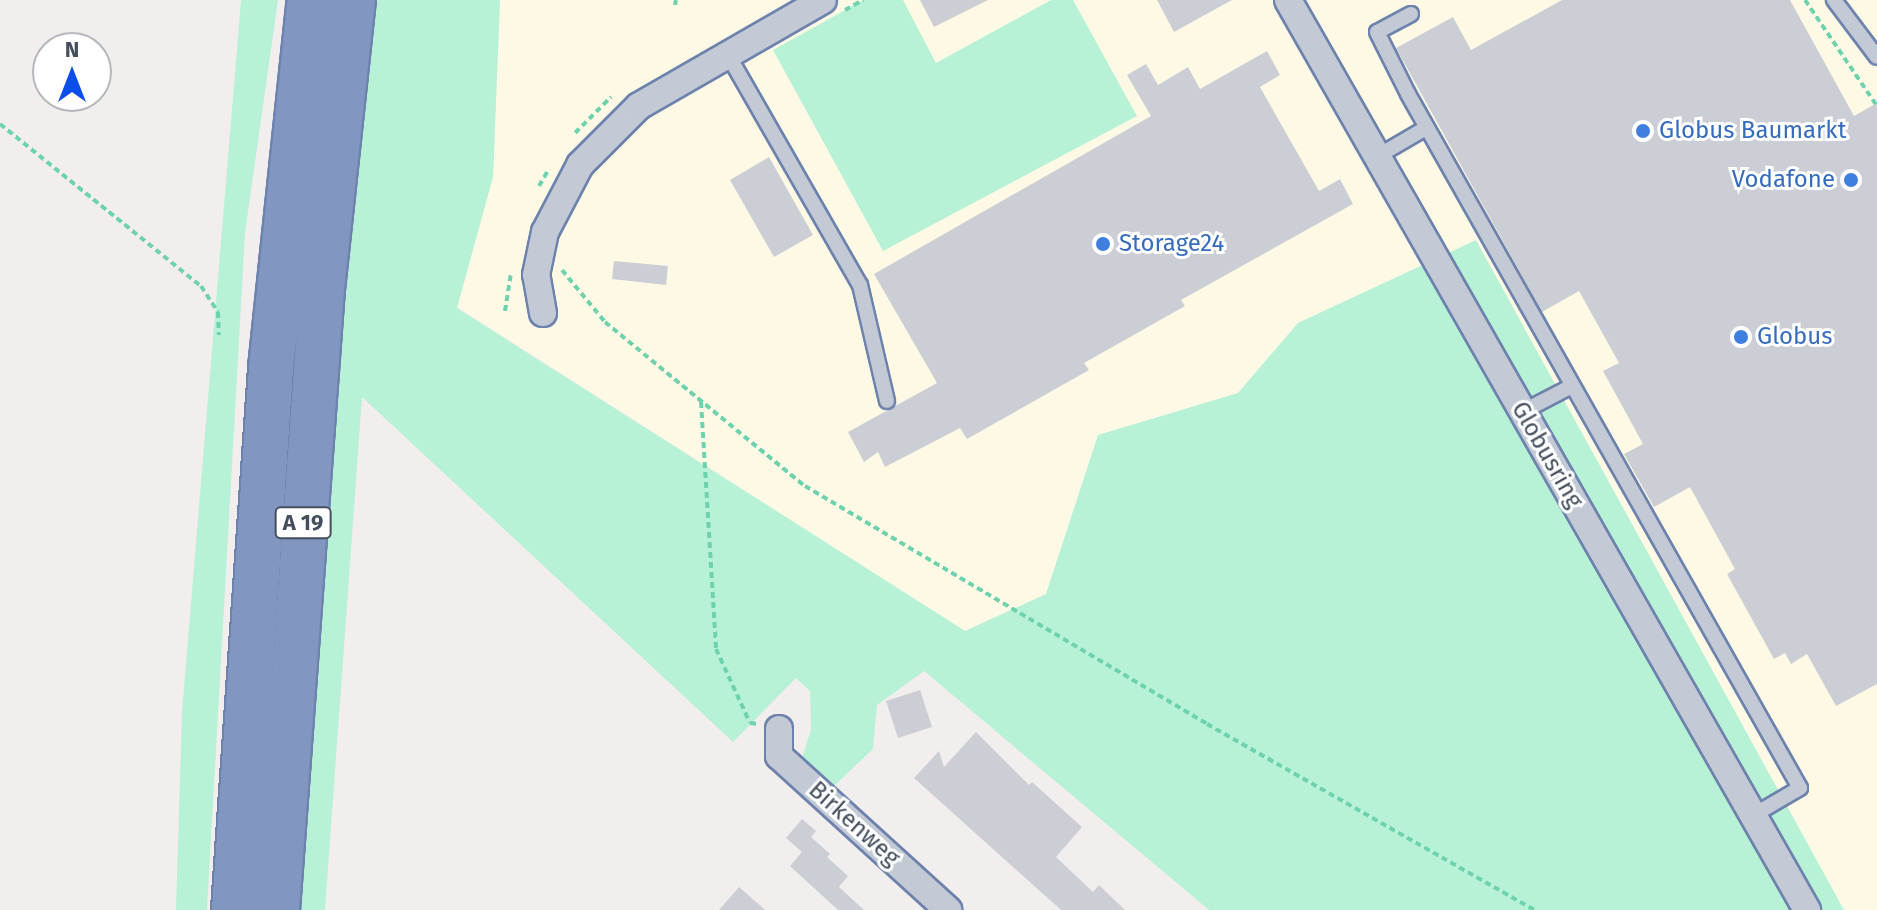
<!DOCTYPE html>
<style>
body{margin:0}
#map{position:relative;width:1877px;height:910px;overflow:hidden;background:#f1eeed;font-family:"Fira Sans",sans-serif}
div>[style]{position:absolute}
.commercial>*{inset:0;background:#fdf9e5}
.green>*{inset:0;background:#b8f2d6}
.building>*{inset:0;background:#ccced6}
.path>*{height:4px;margin-top:-2px;transform-origin:0;background:repeating-linear-gradient(90deg,#6ed2af 0 6px,transparent 0 10px)}
.roads{filter:drop-shadow(2px 0 #6d82ac) drop-shadow(-2px 0 #6d82ac) drop-shadow(0 2px #6d82ac) drop-shadow(0 -2px #6d82ac)}
.lane>*{height:14px;margin:-7px;padding:0 7px;transform-origin:7px;border-radius:7px;background:#c3cad6}
.street>*{height:26px;margin:-13px;padding:0 13px;transform-origin:13px;border-radius:13px;background:#c3cad6}
.highway>*{height:44px;margin:-22px;padding:0 22px;transform-origin:22px;border-radius:22px;background:#8197c1}
.dots>*{width:22px;height:22px;translate:-50% -50%;box-sizing:border-box;border:4px solid #fff;border-radius:50%}
span{translate:-50% -50%;white-space:nowrap;text-align:center;line-height:1.15;-webkit-text-stroke:6px #fff;paint-order:stroke}
.shield-label span{padding:2px 6px;background:#fff;border:2px solid;border-radius:6px;-webkit-text-stroke-width:0}
.shield-label{font-size:22px;color:#444e5c;font-weight:700}
.shop-label{font-size:24px;color:#366cbe}
.left{translate:0 -50%;text-align:left}
.right{translate:-100% -50%;text-align:right}
.street-label{font-size:24px;color:#444e5c}
.north{position:absolute;left:32px;top:32px;width:80px;height:80px;box-sizing:border-box;background:#fff;border:2px solid #b4b8be;border-radius:50%;rotate:0deg;font-size:22px;font-weight:700;line-height:32px;text-align:center;color:#444e5c}
.north::after{content:'';display:block;margin:auto;width:28px;height:36px;background:#0c4eec;clip-path:polygon(50% 0,100% 100%,50% 72%,0 100%)}
</style>
<div id="map">
<div class="commercial">
<div style="clip-path:polygon(500px 0,1877px 0,1877px 910px,1844px 910px,1476px 241px,1298px 323px,1238px 393px,1098px 436px,1046px 594px,965px 631px,457px 307px,493px 177px)"></div>
</div>
<div class="green">
<div style="clip-path:polygon(241px 0,278px 0,245px 233px,207px 910px,176px 910px,182px 712px)"></div>
<div style="clip-path:polygon(377px 0,500px 0,493px 177px,457px 308px,965px 631px,1046px 594px,1098px 435px,1238px 393px,1298px 323px,1476px 240px,1844px 910px,1209px 910px,924px 671px,877px 705px,873px 749px,832px 788px,801px 761px,811px 730px,810px 691px,796px 678px,733px 742px,362px 397px,325px 910px,299px 910px,337px 371px)"></div>
<div style="clip-path:polygon(863px 0,903px 0,936px 63px,1051px 0,1073px 0,1137px 116px,883px 251px,773px 50px)"></div>
</div>
<div class="building">
<div style="clip-path:polygon(920px 0,988px 0,934px 27px)"></div>
<div style="clip-path:polygon(1157px 0,1232px 0,1174px 32px)"></div>
<div style="clip-path:polygon(1562px 0,1790px 0,1854px 116px,1877px 103px,1877px 684px,1836px 706px,1807px 654px,1791px 664px,1785px 653px,1774px 659px,1727px 574px,1735px 569px,1690px 487px,1654px 507px,1624px 454px,1643px 444px,1603px 371px,1619px 363px,1579px 291px,1542px 312px,1396px 48px,1453px 17px,1471px 50px)"></div>
<div style="clip-path:polygon(1267px 51px,1280px 75px,1260px 87px,1319px 191px,1340px 179px,1353px 204px,1181px 300px,1185px 306px,1084px 363px,1089px 370px,967px 439px,960px 428px,885px 467px,878px 452px,864px 462px,848px 432px,937px 383px,874px 274px,1151px 116px,1127px 75px,1146px 64px,1158px 85px,1188px 67px,1200px 89px)"></div>
<div style="clip-path:polygon(769px 157px,813px 235px,774px 257px,730px 180px)"></div>
<div style="clip-path:polygon(614px 261px,668px 266px,666px 285px,612px 279px)"></div>
<div style="clip-path:polygon(920px 690px,932px 727px,898px 738px,886px 701px)"></div>
<div style="clip-path:polygon(976px 732px,1029px 785px,1032px 782px,1082px 827px,1056px 857px,1093px 892px,1099px 885px,1125px 910px,1061px 910px,914px 778px,939px 751px,944px 767px)"></div>
<div style="clip-path:polygon(802px 819px,816px 831px,811px 837px,830px 854px,827px 857px,848px 876px,839px 887px,864px 910px,838px 910px,790px 866px,802px 852px,786px 838px)"></div>
<div style="clip-path:polygon(739px 887px,765px 910px,719px 910px)"></div>
</div>
<div class="path">
<div style="left:1805px;top:0;width:128px;rotate:55.8deg"></div>
<div style="left:675px;top:5px;width:5px;rotate:-79deg"></div>
<div style="left:845px;top:10px;width:21px;rotate:-29deg"></div>
<div style="left:0;top:124px;width:258px;rotate:38.9deg"></div>
<div style="left:201px;top:286px;width:31px;rotate:57deg"></div>
<div style="left:218px;top:312px;width:23px;rotate:88deg"></div>
<div style="left:575px;top:133px;width:51px;rotate:-45deg"></div>
<div style="left:539px;top:186px;width:20px;rotate:-60deg"></div>
<div style="left:562px;top:270px;width:67px;rotate:50.4deg"></div>
<div style="left:605px;top:322px;width:259px;rotate:39.4deg"></div>
<div style="left:805px;top:486px;width:467px;rotate:30.6deg"></div>
<div style="left:1207px;top:724px;width:376px;rotate:29.6deg"></div>
<div style="left:505px;top:311px;width:37px;rotate:-81deg"></div>
<div style="left:701px;top:402px;width:247px;rotate:86.5deg"></div>
<div style="left:716px;top:649px;width:81px;rotate:65.3deg"></div>
<div style="left:750px;top:723px;width:9px;rotate:6deg"></div>
</div>
<div class="roads">
<div class="lane">
<div style="left:1834px;top:0;width:71px;rotate:53deg"></div>
<div style="left:1411px;top:14px;width:38px;rotate:152deg"></div>
<div style="left:1377px;top:32px;width:69px;rotate:63.4deg"></div>
<div style="left:1408px;top:94px;width:797px;rotate:60.54deg"></div>
<div style="left:1800px;top:788px;width:56px;rotate:149.7deg"></div>
<div style="left:727px;top:53px;width:267px;rotate:60.2deg"></div>
<div style="left:860px;top:285px;width:119px;rotate:76.9deg"></div>
<div style="left:1378px;top:156px;width:56px;rotate:-30.3deg"></div>
<div style="left:1522px;top:412px;width:56px;rotate:-27.5deg"></div>
</div>
<div class="street">
<div style="left:1288px;top:0;width:1048px;rotate:60.3deg"></div>
<div style="left:543px;top:313px;width:39px;rotate:-100deg"></div>
<div style="left:536px;top:275px;width:44px;rotate:-78.2deg"></div>
<div style="left:545px;top:232px;width:76px;rotate:-62.4deg"></div>
<div style="left:580px;top:165px;width:83px;rotate:-45deg"></div>
<div style="left:639px;top:106px;width:212px;rotate:-29.9deg"></div>
<div style="left:779px;top:729px;width:27px;rotate:90deg"></div>
<div style="left:779px;top:756px;width:229px;rotate:42.3deg"></div>
</div>
<div class="highway">
<div style="left:234px;top:910px;width:543px;rotate:-86.09deg"></div>
<div style="left:271px;top:368px;width:370px;rotate:-84deg"></div>
<div style="left:277px;top:910px;width:623px;rotate:-85.86deg"></div>
<div style="left:322px;top:289px;width:291px;rotate:-83.9deg"></div>
</div>
</div>
<div class="dots">
<div style="left:1643px;top:131px;background:#3f7fe0"></div>
<div style="left:1851px;top:180px;background:#3f7fe0"></div>
<div style="left:1103px;top:244px;background:#3f7fe0"></div>
<div style="left:1741px;top:337px;background:#3f7fe0"></div>
</div>
<div class="shield-label">
<span style="left:303px;top:523px">A 19</span>
</div>
<div class="shop-label">
<span class="left" style="left:1659px;top:131px">Globus Baumarkt</span>
<span class="right" style="left:1835px;top:180px">Vodafone</span>
<span class="left" style="left:1119px;top:244px">Storage24</span>
<span class="left" style="left:1757px;top:337px">Globus</span>
</div>
<div class="street-label">
<span style="left:1547px;top:455px;rotate:60deg">Globusring</span>
<span style="left:854px;top:824px;rotate:42deg">Birkenweg</span>
</div>
<div class="north">N</div>
</div>
